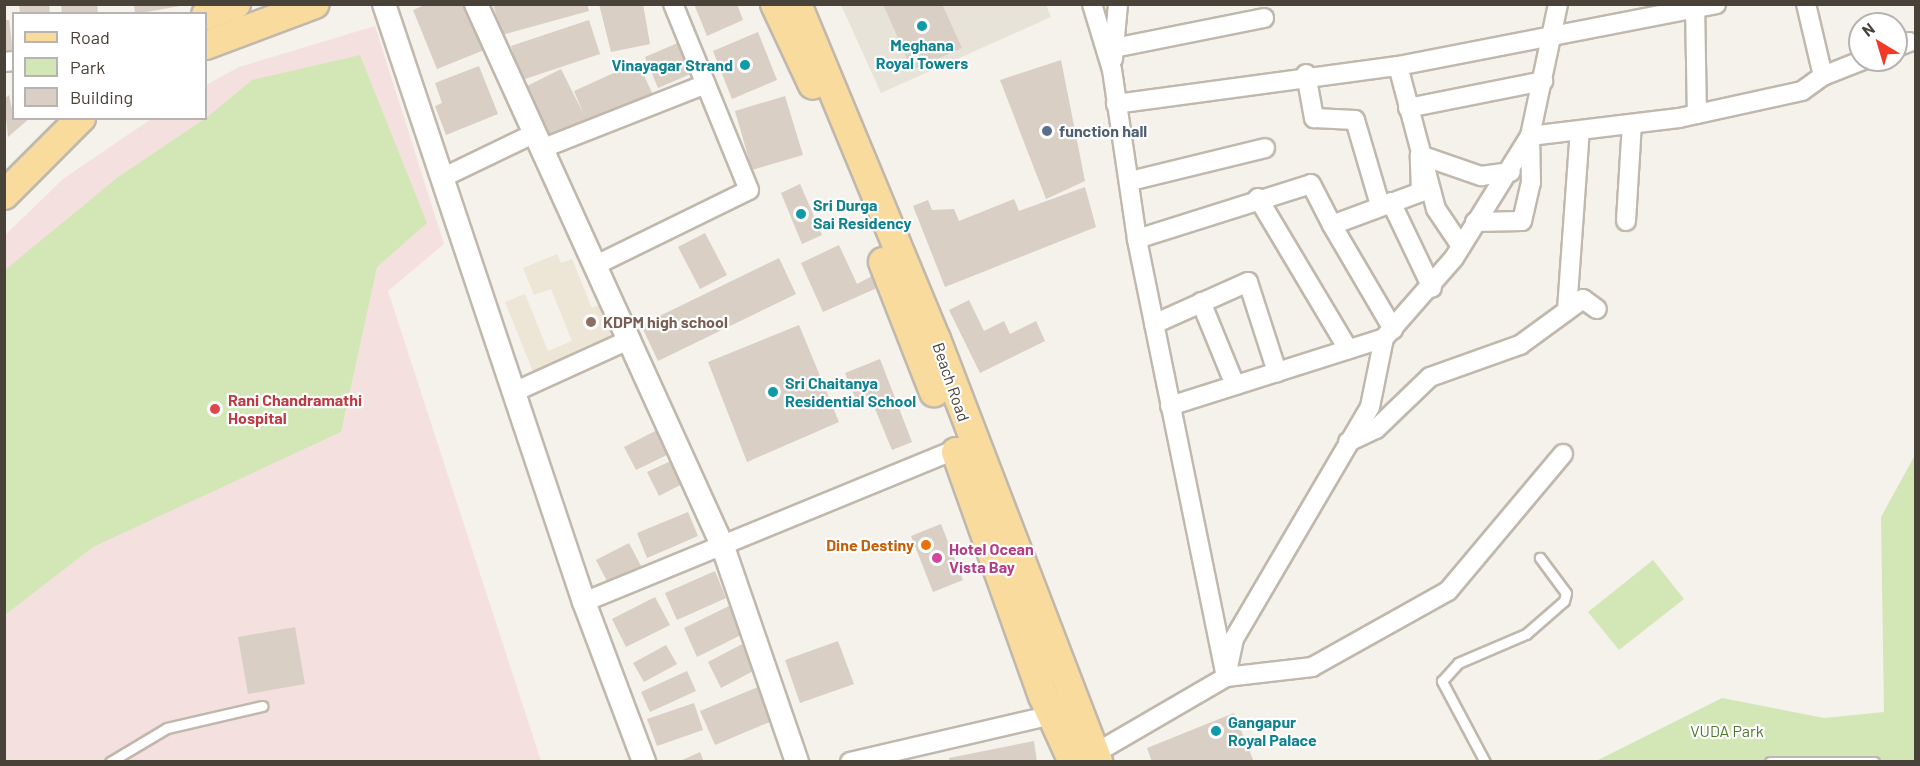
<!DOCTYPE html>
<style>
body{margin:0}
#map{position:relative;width:1920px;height:766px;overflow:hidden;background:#f5f1eb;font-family:Barlow,sans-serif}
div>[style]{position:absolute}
.residential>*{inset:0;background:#e8e3d9}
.education>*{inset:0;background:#ede5d5}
.medical>*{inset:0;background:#f4e1df}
.green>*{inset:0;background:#d3e7b6}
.building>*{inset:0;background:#d9cfc4}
.roads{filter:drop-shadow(2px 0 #c0b8ad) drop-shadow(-2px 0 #c0b8ad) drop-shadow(0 2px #c0b8ad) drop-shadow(0 -2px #c0b8ad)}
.service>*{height:9px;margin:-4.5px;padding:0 4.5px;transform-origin:4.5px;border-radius:4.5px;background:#fff}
.minor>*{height:18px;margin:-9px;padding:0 9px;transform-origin:9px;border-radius:9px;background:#fff}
.tertiary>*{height:22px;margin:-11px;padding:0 11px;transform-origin:11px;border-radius:11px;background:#fff}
.primary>*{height:28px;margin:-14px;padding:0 14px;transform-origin:14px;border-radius:14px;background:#fadb9e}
.dots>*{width:16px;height:16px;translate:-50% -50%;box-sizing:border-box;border:3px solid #fff;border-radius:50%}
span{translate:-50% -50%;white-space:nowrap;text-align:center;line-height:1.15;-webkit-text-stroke:4.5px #fff;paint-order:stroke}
.culture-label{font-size:16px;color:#0d838f;font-weight:700}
.right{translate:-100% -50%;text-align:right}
.left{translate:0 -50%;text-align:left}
.service-label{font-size:16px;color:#4e5e75;font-weight:700}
.education-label{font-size:16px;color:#785e54;font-weight:700}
.street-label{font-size:16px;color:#494239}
.health-label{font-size:16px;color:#be3a42;font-weight:700}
.food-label{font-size:16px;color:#c56008;font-weight:700}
.hotel-label{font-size:16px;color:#b23c85;font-weight:700}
.park-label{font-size:16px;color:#4e792d}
.frame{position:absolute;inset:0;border:6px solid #494239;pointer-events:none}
.legend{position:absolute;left:12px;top:12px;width:195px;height:108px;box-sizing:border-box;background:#fff;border:2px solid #b6b3b0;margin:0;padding:8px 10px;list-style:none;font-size:18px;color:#494239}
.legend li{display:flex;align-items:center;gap:12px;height:30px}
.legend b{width:30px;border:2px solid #b6b3b0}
.north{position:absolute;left:1848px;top:12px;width:60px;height:60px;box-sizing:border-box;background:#fff;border:2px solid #b6b3b0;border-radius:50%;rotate:322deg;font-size:16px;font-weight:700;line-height:24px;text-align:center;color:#494239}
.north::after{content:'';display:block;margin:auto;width:21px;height:27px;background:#f23925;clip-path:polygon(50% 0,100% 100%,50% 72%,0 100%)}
</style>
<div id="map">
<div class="residential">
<div style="clip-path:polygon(841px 5px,1046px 5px,1051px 17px,881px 93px)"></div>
</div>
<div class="education">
<div style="clip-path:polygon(557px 254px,561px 263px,572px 259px,592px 308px,609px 301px,623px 336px,534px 374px,505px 302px,525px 294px,548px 351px,572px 341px,551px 289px,534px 295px,523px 268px)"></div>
</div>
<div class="medical">
<div style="clip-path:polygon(375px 26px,444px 244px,388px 291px,541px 761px,5px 762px,5px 235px,63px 179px,151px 119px,206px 118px,206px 85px,239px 67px)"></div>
</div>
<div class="green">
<div style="clip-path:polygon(360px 55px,427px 223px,377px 267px,341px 432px,93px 547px,5px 615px,5px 270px,118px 177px,206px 118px,252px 80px)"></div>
<div style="clip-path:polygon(1915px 455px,1915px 761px,1594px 762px,1722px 698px,1824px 718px,1884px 712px,1881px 517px)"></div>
<div style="clip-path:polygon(1653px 560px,1684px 599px,1619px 650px,1588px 612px)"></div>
</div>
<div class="building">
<div style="clip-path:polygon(19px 4px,49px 4px,50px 14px,20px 14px)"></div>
<div style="clip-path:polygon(61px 4px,97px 4px,98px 14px,62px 14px)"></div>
<div style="clip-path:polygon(134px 4px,179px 4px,180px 6px,135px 14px)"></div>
<div style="clip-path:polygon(427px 4px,465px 4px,484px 50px,437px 69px,413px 10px)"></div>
<div style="clip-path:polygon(493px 4px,587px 4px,589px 11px,502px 35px)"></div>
<div style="clip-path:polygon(599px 4px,643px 4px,650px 44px,611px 52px)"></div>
<div style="clip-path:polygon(694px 4px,737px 4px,743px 20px,707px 36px)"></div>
<div style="clip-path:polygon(883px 4px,942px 4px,962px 48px,912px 70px)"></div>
<div style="clip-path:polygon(4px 20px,9px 20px,13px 52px,4px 53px)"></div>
<div style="clip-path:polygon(589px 20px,600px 54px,522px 80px,511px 46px)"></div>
<div style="clip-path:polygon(758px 32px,777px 80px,732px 99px,713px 51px)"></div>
<div style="clip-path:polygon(680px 42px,693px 73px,658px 88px,645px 57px)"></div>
<div style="clip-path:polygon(1061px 60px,1085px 181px,1046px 199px,1000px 80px)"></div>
<div style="clip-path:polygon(638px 62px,653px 95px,550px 138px,525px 87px,561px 69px,584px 115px,574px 91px)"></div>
<div style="clip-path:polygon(479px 66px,498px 114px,446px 135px,435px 106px,442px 103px,435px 83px)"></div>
<div style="clip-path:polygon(9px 95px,14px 118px,30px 118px,8px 137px,4px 99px)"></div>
<div style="clip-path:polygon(785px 96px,803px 155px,752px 170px,735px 111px)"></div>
<div style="clip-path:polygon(800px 184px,822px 235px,802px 244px,781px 193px)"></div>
<div style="clip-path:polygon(1085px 187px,1096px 227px,945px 287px,913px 206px,928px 200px,932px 210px,954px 209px,959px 221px,1014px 199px,1019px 211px)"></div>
<div style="clip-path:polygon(705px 233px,727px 275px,700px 289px,678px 247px)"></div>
<div style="clip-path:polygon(839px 245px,857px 284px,872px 276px,877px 288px,823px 312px,801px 263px)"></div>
<div style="clip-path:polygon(779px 258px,796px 294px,658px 361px,641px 325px)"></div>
<div style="clip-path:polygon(969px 300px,984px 331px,1004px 321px,1010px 334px,1036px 321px,1045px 341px,980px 373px,949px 310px)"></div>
<div style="clip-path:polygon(799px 325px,839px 422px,747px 462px,708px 362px)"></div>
<div style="clip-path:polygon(880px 359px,912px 442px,892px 450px,870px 397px,857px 402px,845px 373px)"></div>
<div style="clip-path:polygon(659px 429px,671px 453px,636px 470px,624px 447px)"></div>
<div style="clip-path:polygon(677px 458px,688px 481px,659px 496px,647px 472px)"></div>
<div style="clip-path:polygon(688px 512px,698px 536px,647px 558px,637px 533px)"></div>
<div style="clip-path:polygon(941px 524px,963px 580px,933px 592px,911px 536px)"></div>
<div style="clip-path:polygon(629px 543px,642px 568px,609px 585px,596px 560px)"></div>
<div style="clip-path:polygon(715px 571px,726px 598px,677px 620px,665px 593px)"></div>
<div style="clip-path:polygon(655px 597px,670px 625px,626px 647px,612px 619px)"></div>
<div style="clip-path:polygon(731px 605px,745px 633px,697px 657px,684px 628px)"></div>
<div style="clip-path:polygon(295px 627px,305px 684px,248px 694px,238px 637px)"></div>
<div style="clip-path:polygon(748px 641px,761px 667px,721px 688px,708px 662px)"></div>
<div style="clip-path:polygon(838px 641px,854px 684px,800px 703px,785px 660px)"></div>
<div style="clip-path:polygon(666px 645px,677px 664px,644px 682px,633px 663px)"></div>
<div style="clip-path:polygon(687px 671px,696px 691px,650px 712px,641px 692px)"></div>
<div style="clip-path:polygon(758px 687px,772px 721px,715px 745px,700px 711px)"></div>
<div style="clip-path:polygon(694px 703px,703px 730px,657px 746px,647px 719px)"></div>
<div style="clip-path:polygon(1234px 713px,1254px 762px,1152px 762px,1147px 748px)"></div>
<div style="clip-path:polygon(1034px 741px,1037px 762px,949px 762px,949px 758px)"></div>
<div style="clip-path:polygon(700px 752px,704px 762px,678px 762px)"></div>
</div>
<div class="roads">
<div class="service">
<div style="left:110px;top:762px;width:66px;rotate:-30.8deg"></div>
<div style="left:167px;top:728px;width:98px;rotate:-13deg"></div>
<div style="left:1485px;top:762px;width:92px;rotate:-118deg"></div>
<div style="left:1442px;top:681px;width:24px;rotate:-48deg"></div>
<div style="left:1458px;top:663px;width:74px;rotate:-23.1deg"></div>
<div style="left:1526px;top:634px;width:50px;rotate:-41deg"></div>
<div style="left:1564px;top:601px;width:8px;rotate:-76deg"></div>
<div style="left:1566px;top:593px;width:44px;rotate:-126.6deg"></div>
<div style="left:1770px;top:762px;width:104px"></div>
</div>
<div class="minor">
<div style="left:1695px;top:4px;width:110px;rotate:89deg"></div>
<div style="left:1806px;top:4px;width:74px;rotate:76.7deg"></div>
<div style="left:1896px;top:47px;width:14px;rotate:-21deg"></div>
<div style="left:1114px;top:48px;width:153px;rotate:-11.3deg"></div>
<div style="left:1113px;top:59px;width:55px;rotate:-84.8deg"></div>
<div style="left:4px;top:62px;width:10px;rotate:-6deg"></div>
<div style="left:1398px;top:66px;width:148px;rotate:75.1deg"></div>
<div style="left:1436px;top:209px;width:45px;rotate:56deg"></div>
<div style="left:1306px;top:74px;width:45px;rotate:79.7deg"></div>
<div style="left:1314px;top:118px;width:41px;rotate:2.8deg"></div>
<div style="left:1355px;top:120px;width:89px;rotate:73.6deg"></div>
<div style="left:1116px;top:104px;width:285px;rotate:-7.7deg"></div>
<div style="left:1398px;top:66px;width:324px;rotate:-11deg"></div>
<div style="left:1408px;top:108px;width:138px;rotate:-11.3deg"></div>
<div style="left:541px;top:149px;width:177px;rotate:-21.5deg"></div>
<div style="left:446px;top:176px;width:97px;rotate:-25.8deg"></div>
<div style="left:1130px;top:181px;width:139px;rotate:-13.7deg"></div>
<div style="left:1258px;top:198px;width:176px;rotate:59.2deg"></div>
<div style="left:1391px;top:202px;width:95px;rotate:64.5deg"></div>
<div style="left:1626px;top:221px;width:97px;rotate:-86.5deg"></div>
<div style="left:1475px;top:222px;width:47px;rotate:-1.2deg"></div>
<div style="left:1522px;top:221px;width:39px;rotate:-77deg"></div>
<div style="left:1531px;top:183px;width:47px;rotate:-91.2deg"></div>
<div style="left:1530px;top:136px;width:135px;rotate:-78deg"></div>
<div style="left:1332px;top:225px;width:121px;rotate:59.6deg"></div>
<div style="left:1137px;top:239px;width:182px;rotate:-17.5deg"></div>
<div style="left:1311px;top:184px;width:46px;rotate:62.9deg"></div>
<div style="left:1332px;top:225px;width:95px;rotate:-20.3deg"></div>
<div style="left:1421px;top:192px;width:37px;rotate:-92deg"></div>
<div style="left:1420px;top:155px;width:65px;rotate:19deg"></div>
<div style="left:1481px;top:176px;width:30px;rotate:-8deg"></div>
<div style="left:596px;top:265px;width:170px;rotate:-26.1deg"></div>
<div style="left:749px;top:190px;width:201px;rotate:-112.2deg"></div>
<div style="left:1201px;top:302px;width:90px;rotate:67.7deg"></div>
<div style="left:1567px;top:310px;width:180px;rotate:-85.9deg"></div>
<div style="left:1154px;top:324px;width:103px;rotate:-24.1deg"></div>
<div style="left:1248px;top:282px;width:95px;rotate:72.1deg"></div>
<div style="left:1384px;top:338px;width:106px;rotate:-48.8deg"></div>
<div style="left:1454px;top:258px;width:144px;rotate:-58.1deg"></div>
<div style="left:1530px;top:136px;width:150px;rotate:-6.9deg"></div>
<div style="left:1679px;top:118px;width:126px;rotate:-12.4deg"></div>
<div style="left:1802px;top:91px;width:26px;rotate:-36deg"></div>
<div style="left:1823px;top:76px;width:43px;rotate:-21.8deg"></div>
<div style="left:514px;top:392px;width:128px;rotate:-24.4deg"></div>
<div style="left:1170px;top:406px;width:225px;rotate:-17.6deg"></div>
<div style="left:1384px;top:338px;width:70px;rotate:101.5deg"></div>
<div style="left:1370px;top:407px;width:269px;rotate:120.4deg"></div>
<div style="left:1234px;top:639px;width:39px;rotate:102deg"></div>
<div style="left:1226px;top:677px;width:87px;rotate:-6.6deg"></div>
<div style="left:1312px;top:667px;width:156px;rotate:-29.2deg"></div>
<div style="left:1448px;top:591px;width:179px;rotate:-50deg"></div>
<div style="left:1348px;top:442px;width:31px;rotate:-25deg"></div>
<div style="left:1376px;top:429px;width:75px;rotate:-43.9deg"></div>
<div style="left:1430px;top:377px;width:96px;rotate:-19.6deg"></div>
<div style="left:1520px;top:345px;width:78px;rotate:-36.1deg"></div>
<div style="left:1583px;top:299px;width:17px;rotate:36deg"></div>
<div style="left:584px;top:602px;width:401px;rotate:-22.3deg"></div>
<div style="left:1087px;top:758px;width:161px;rotate:-30.2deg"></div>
<div style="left:1226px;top:677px;width:447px;rotate:-101.5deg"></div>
<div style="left:1137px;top:239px;width:171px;rotate:-98.4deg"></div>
<div style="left:1112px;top:70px;width:69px;rotate:-106.9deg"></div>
<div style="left:850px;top:762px;width:194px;rotate:-13.1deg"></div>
</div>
<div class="tertiary">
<div style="left:384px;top:4px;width:631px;rotate:71.51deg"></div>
<div style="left:584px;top:602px;width:171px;rotate:69.4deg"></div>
<div style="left:476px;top:4px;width:597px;rotate:65.54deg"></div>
<div style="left:723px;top:547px;width:227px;rotate:71deg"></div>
</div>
<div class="primary">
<div style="left:775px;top:4px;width:89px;rotate:64.9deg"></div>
<div style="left:797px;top:4px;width:363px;rotate:67.5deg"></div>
<div style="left:936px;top:339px;width:453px;rotate:69deg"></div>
<div style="left:206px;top:15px;width:32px;rotate:-20deg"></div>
<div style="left:206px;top:45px;width:116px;rotate:-20.6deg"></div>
<div style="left:4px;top:195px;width:109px;rotate:-45deg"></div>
<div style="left:883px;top:262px;width:140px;rotate:68.6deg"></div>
<div style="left:956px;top:452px;width:259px;rotate:70.4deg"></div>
<div style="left:1043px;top:696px;width:72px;rotate:65.6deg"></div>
</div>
</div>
<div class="dots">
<div style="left:922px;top:26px;background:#0f9aa8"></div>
<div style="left:745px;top:65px;background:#0f9aa8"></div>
<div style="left:1047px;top:131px;background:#5c6f8a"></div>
<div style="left:801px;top:214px;background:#0f9aa8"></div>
<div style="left:591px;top:322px;background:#8d6e63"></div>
<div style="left:773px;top:392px;background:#0f9aa8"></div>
<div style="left:215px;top:409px;background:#e0444e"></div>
<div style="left:926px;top:545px;background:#e8710a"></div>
<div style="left:937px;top:558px;background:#d1479c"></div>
<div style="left:1216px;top:731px;background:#0f9aa8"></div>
</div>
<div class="culture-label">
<span style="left:922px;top:54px">Meghana<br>Royal Towers</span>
<span class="right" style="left:733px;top:65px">Vinayagar Strand</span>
<span class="left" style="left:813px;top:214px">Sri Durga<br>Sai Residency</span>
<span class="left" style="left:785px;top:392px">Sri Chaitanya<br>Residential School</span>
<span class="left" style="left:1228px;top:731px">Gangapur<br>Royal Palace</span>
</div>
<div class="service-label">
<span class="left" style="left:1059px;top:131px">function hall</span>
</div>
<div class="education-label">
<span class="left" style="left:603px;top:322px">KDPM high school</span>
</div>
<div class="street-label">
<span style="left:951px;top:382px;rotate:71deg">Beach Road</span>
</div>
<div class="health-label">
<span class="left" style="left:228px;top:409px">Rani Chandramathi<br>Hospital</span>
</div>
<div class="food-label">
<span class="right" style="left:914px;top:545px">Dine Destiny</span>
</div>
<div class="hotel-label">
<span class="left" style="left:949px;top:558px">Hotel Ocean<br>Vista Bay</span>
</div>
<div class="park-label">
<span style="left:1727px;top:731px">VUDA Park</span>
</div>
<div class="frame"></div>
<ul class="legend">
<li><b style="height:8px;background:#fadb9e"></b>Road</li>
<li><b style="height:16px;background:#d3e7b6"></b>Park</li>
<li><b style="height:16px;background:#d9cfc4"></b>Building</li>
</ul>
<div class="north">N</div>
</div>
